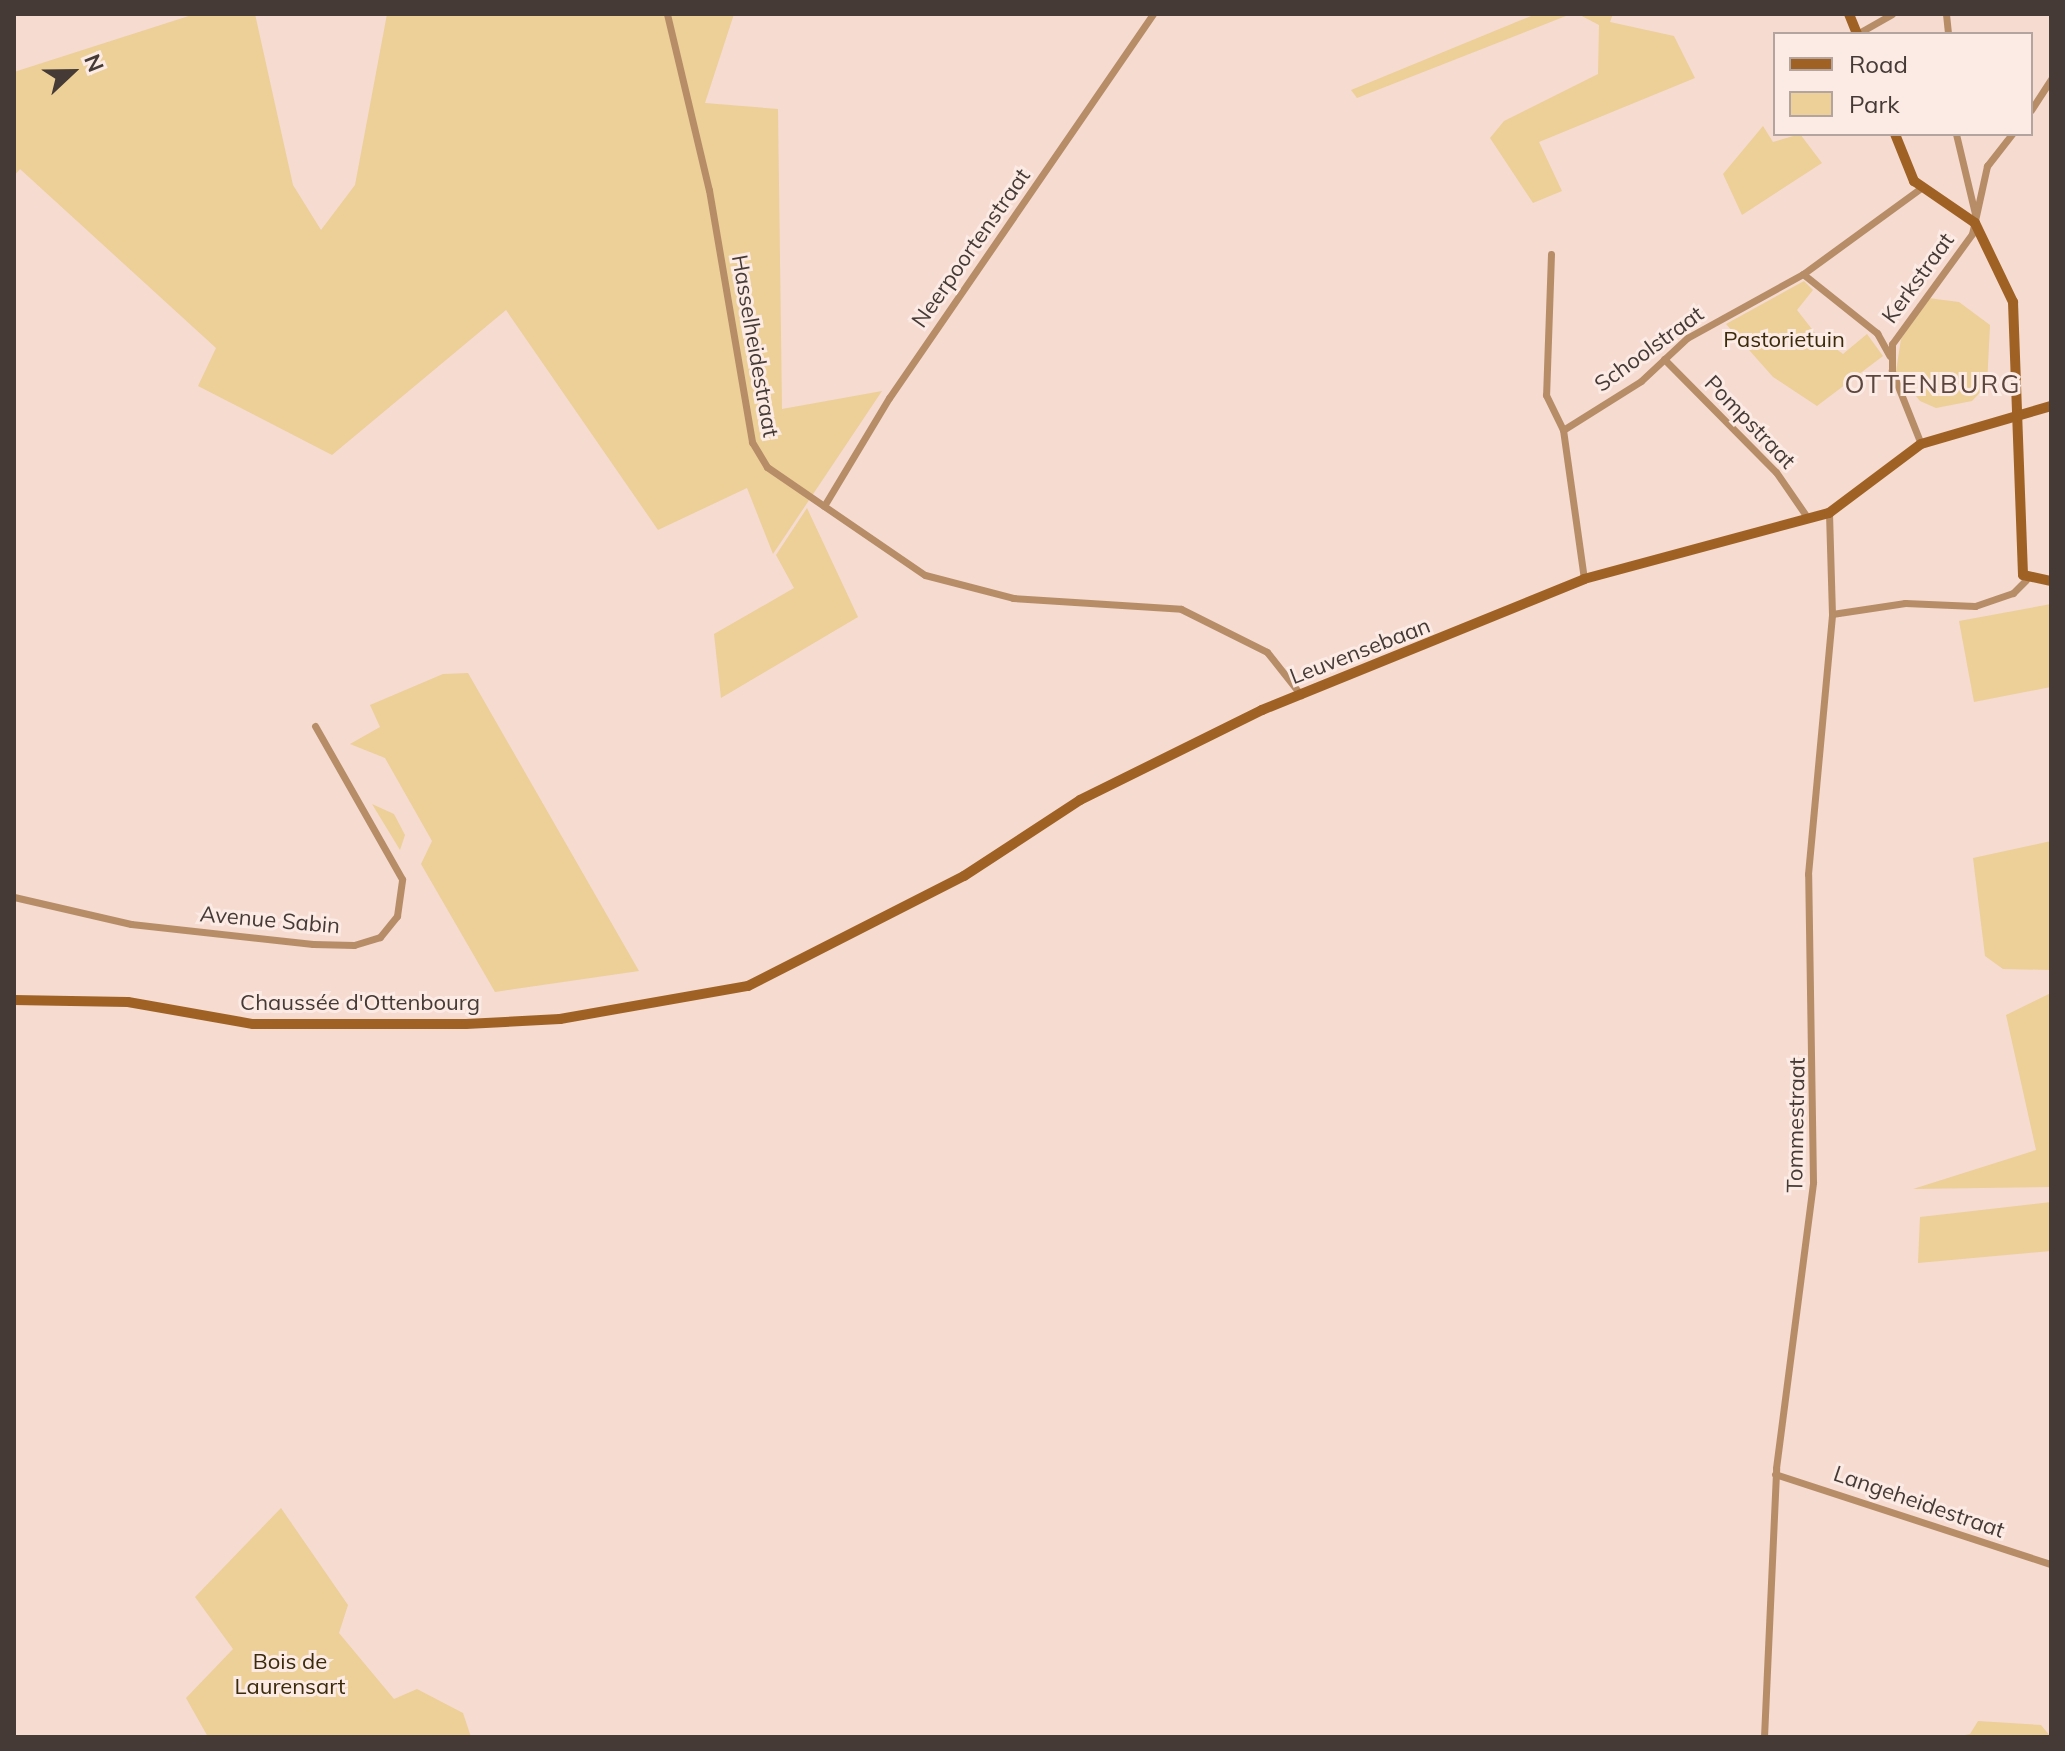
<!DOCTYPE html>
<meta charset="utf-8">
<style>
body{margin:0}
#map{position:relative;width:2065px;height:1751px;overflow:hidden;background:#f6dbd1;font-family:Mulish,sans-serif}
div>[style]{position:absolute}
.green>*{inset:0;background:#edcf98}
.street>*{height:7px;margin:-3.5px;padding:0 3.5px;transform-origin:3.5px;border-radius:3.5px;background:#b78d68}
.secondary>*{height:10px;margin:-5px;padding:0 5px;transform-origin:5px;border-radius:5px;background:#9f6224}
span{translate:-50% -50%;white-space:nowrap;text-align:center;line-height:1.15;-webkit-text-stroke:6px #fcebe5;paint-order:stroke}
.street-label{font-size:22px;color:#453a36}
.park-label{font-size:22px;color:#3b2b0b}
.quarter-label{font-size:26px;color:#5c463e;letter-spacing:2px}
.frame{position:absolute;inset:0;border:16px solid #453a36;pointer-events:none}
.legend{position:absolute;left:1773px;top:32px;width:260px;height:104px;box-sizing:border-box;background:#fcebe5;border:2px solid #b3a49f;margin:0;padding:10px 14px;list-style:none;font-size:24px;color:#453a36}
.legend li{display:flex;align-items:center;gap:16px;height:40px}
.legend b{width:40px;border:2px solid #b3a49f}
.north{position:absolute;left:32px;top:32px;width:80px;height:80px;-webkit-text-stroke:6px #fcebe5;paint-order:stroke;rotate:68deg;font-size:22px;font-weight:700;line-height:32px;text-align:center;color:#453a36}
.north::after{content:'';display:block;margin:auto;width:28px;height:36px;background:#453a36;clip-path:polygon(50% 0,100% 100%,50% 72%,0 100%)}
</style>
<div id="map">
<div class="green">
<div style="clip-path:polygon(195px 14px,255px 14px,293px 185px,321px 230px,355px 185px,387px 14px,734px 14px,705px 103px,778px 109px,782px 409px,882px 391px,773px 554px,747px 488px,658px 530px,506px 310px,332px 455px,198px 386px,216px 348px,20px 169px,14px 176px,14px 72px)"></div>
<div style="clip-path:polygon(1536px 14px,1571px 14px,1357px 98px,1351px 90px)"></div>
<div style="clip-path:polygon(1578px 14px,1613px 14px,1610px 22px,1674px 36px,1695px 78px,1539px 142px,1562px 191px,1533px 203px,1490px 138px,1504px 121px,1598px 74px,1599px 25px)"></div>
<div style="clip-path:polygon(1763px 126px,1773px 142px,1800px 134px,1822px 163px,1742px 215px,1723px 174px)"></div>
<div style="clip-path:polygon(1804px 281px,1813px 290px,1797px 310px,1815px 333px,1843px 354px,1867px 334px,1883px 356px,1817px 406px,1773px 377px,1726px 324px)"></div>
<div style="clip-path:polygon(1928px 298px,1959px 302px,1990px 325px,1987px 385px,1972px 401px,1936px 408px,1920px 401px,1896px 371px,1901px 339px)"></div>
<div style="clip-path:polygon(807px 508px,858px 617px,721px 698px,714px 634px,794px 588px,776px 555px)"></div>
<div style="clip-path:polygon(2051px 604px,2051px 687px,1974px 702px,1959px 621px)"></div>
<div style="clip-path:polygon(468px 673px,639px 971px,495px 992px,421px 864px,432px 841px,385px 758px,350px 744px,380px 727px,370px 705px,443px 674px)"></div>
<div style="clip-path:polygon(372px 804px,394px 814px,405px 835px,400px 850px)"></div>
<div style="clip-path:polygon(2051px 841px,2051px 970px,2003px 969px,1985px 956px,1973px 858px)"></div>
<div style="clip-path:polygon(2051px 993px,2051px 1187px,1913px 1189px,2036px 1150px,2006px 1015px)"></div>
<div style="clip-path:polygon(2051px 1202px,2051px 1251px,1918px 1263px,1920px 1217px)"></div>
<div style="clip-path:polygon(281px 1508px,348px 1605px,339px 1633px,394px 1699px,417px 1689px,463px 1713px,471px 1737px,208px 1737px,186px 1698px,233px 1649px,195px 1597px)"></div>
<div style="clip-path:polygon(1978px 1721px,2041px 1725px,2051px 1737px,1954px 1737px,1970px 1734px)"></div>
</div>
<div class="street">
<div style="left:667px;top:14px;width:181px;rotate:76.6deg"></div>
<div style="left:709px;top:190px;width:256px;rotate:80.3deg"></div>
<div style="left:752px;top:442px;width:29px;rotate:59deg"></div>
<div style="left:767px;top:467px;width:191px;rotate:34.4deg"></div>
<div style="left:925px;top:575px;width:91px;rotate:14.6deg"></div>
<div style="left:1013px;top:598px;width:168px;rotate:3.7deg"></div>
<div style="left:1181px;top:609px;width:96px;rotate:26.6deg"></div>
<div style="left:1267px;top:652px;width:55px;rotate:51.7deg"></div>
<div style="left:1946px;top:14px;width:20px;rotate:84deg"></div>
<div style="left:1857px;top:34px;width:40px;rotate:-29.7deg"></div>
<div style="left:2031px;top:110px;width:37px;rotate:-57deg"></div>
<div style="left:1956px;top:134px;width:82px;rotate:76.6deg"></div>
<div style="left:1551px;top:254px;width:141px;rotate:92deg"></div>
<div style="left:1546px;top:395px;width:39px;rotate:64deg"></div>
<div style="left:1803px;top:274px;width:95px;rotate:38.6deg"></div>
<div style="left:1877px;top:333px;width:26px;rotate:61deg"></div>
<div style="left:1664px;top:359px;width:159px;rotate:45.3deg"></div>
<div style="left:1776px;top:472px;width:51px;rotate:55.4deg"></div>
<div style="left:1921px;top:444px;width:79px;rotate:-111.7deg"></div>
<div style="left:1892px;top:371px;width:27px;rotate:-90deg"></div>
<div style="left:1892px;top:344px;width:136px;rotate:-54deg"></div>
<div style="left:1972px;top:234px;width:70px;rotate:-77.6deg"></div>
<div style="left:1987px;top:166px;width:41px;rotate:-52deg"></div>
<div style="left:824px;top:506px;width:126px;rotate:-59deg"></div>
<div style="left:889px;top:398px;width:466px;rotate:-55.5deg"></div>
<div style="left:1584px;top:579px;width:150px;rotate:-98deg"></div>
<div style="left:1563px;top:430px;width:92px;rotate:-32.1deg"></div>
<div style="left:1641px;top:381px;width:63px;rotate:-43.1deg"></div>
<div style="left:1687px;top:338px;width:132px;rotate:-28.9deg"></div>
<div style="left:1803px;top:274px;width:146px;rotate:-36.1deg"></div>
<div style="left:1832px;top:614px;width:74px;rotate:-8.6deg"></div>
<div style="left:1905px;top:603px;width:70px;rotate:2.5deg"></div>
<div style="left:1975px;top:606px;width:40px;rotate:-18.9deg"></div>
<div style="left:2013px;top:593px;width:18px;rotate:-45deg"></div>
<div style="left:14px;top:897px;width:120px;rotate:13deg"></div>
<div style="left:131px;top:924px;width:183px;rotate:6.3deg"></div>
<div style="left:313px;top:944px;width:41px;rotate:1.4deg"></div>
<div style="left:354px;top:945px;width:27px;rotate:-17deg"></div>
<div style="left:380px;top:937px;width:27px;rotate:-51deg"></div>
<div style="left:397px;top:916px;width:37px;rotate:-82deg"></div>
<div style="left:402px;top:879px;width:176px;rotate:-119.6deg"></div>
<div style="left:1775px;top:1474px;width:290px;rotate:18.1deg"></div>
<div style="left:1764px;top:1737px;width:269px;rotate:-87.4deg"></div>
<div style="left:1776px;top:1468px;width:288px;rotate:-82.6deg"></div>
<div style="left:1813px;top:1182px;width:308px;rotate:-90.9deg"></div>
<div style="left:1808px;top:874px;width:261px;rotate:-84.7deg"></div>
<div style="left:1832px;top:614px;width:101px;rotate:-91.7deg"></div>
</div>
<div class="secondary">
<div style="left:1849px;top:14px;width:22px;rotate:68deg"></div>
<div style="left:1895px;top:134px;width:51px;rotate:68deg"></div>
<div style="left:1914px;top:181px;width:74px;rotate:34.5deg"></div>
<div style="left:1975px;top:223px;width:88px;rotate:64.3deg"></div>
<div style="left:2013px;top:302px;width:273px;rotate:87.9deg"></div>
<div style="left:2023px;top:575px;width:29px;rotate:12deg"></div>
<div style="left:14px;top:1000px;width:114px;rotate:1deg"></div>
<div style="left:128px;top:1002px;width:127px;rotate:10deg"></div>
<div style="left:253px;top:1024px;width:213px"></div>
<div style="left:466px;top:1024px;width:94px;rotate:-3deg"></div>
<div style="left:560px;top:1019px;width:191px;rotate:-10deg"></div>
<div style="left:748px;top:986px;width:242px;rotate:-27deg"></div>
<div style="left:964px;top:876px;width:139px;rotate:-33.2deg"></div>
<div style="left:1080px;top:800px;width:203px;rotate:-26.3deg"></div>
<div style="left:1262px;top:710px;width:348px;rotate:-22.1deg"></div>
<div style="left:1584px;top:579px;width:254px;rotate:-15.1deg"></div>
<div style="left:1829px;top:513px;width:115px;rotate:-36.9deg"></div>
<div style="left:1921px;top:444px;width:135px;rotate:-16.3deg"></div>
</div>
<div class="street-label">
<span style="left:971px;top:248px;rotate:-55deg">Neerpoortenstraat</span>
<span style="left:1918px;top:278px;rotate:-54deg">Kerkstraat</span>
<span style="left:755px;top:346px;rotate:80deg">Hasselheidestraat</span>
<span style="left:1649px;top:349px;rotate:-36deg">Schoolstraat</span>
<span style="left:1750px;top:422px;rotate:46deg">Pompstraat</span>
<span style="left:1360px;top:651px;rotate:-21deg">Leuvensebaan</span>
<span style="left:270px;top:920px;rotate:5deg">Avenue Sabin</span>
<span style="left:360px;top:1003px">Chaussée d'Ottenbourg</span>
<span style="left:1796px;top:1125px;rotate:-89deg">Tommestraat</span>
<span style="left:1919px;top:1502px;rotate:19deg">Langeheidestraat</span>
</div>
<div class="park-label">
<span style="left:1784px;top:340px">Pastorietuin</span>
<span style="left:290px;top:1674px">Bois de<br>Laurensart</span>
</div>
<div class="quarter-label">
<span style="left:1933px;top:384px">OTTENBURG</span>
</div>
<div class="frame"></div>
<ul class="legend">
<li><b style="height:10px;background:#9f6224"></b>Road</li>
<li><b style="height:22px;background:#edcf98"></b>Park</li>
</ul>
<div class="north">N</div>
</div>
